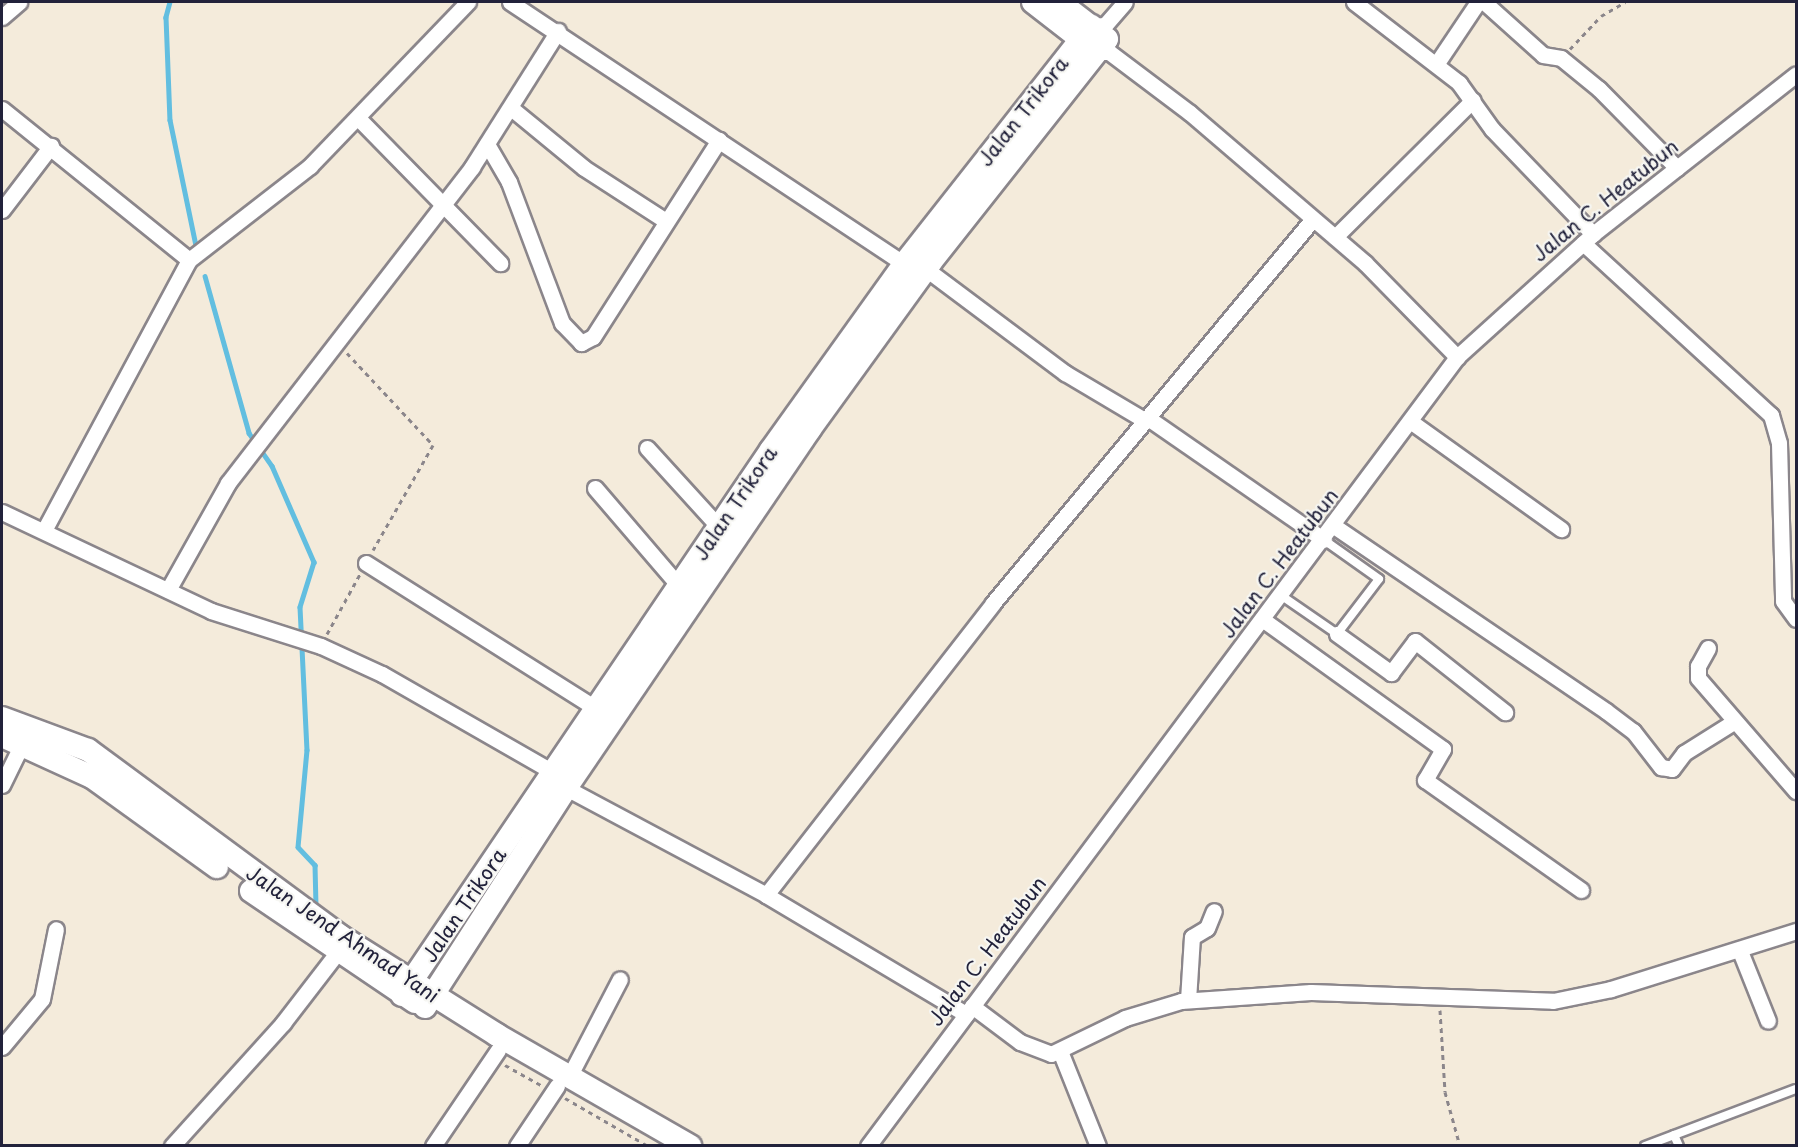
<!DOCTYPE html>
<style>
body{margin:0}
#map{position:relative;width:1798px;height:1147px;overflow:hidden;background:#f4ebdb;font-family:"Playpen Sans",sans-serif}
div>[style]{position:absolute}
.stream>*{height:4.5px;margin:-2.25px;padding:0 2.25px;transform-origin:2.25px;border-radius:2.25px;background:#62bee0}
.path>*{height:3px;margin-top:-1.5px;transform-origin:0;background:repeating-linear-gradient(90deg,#8b868b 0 4.5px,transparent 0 9px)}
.roads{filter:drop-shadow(2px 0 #8b868b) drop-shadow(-2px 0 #8b868b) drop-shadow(0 2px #8b868b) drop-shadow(0 -2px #8b868b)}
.lane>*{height:8px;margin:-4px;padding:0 4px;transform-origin:4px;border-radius:4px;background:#fff}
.street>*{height:15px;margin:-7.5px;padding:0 7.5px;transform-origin:7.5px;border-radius:7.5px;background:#fff}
.secondary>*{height:22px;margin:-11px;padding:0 11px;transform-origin:11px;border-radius:11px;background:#fff}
span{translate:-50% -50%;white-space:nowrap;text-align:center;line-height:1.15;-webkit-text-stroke:4.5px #f6f6f2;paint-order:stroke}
.street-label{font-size:20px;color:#22223b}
.frame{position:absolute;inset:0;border:3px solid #22223b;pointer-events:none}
</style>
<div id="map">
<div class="stream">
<div style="left:170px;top:2px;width:16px;rotate:105deg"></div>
<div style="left:166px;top:17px;width:103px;rotate:87.8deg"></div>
<div style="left:170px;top:120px;width:133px;rotate:78.3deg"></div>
<div style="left:205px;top:276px;width:163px;rotate:74.3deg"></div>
<div style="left:249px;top:433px;width:40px;rotate:55.1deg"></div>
<div style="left:272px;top:466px;width:105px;rotate:66.4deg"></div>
<div style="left:314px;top:562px;width:47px;rotate:107.3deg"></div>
<div style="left:300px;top:607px;width:143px;rotate:87.2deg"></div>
<div style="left:307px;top:750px;width:97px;rotate:95.3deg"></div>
<div style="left:298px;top:847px;width:25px;rotate:47deg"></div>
<div style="left:315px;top:865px;width:42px;rotate:88.6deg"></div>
</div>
<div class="path">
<div style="left:1570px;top:49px;width:45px;rotate:-46.8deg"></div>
<div style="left:1601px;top:16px;width:28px;rotate:-30deg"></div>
<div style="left:347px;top:353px;width:126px;rotate:46.9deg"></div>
<div style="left:433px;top:445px;width:121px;rotate:119.7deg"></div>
<div style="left:327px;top:634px;width:68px;rotate:-61.2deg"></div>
<div style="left:1440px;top:1010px;width:82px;rotate:86.5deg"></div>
<div style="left:1445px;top:1092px;width:56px;rotate:74.5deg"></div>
<div style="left:505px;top:1065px;width:41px;rotate:29.1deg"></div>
<div style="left:565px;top:1098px;width:96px;rotate:30deg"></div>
</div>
<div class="roads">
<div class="lane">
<div style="left:1282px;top:596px;width:67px;rotate:34.6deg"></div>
<div style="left:1337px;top:634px;width:69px;rotate:-52.6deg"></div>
<div style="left:1379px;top:579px;width:67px;rotate:-144.7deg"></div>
<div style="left:1674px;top:1135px;width:12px;rotate:66deg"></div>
<div style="left:1645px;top:1146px;width:161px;rotate:-20.7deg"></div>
</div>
<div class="street">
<div style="left:510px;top:2px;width:473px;rotate:33.6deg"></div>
<div style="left:1354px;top:2px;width:133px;rotate:37.6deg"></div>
<div style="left:1459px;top:83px;width:57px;rotate:54.3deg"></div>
<div style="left:1492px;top:129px;width:146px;rotate:46.1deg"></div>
<div style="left:1484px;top:2px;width:79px;rotate:41.9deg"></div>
<div style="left:1543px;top:55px;width:18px;rotate:9deg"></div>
<div style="left:1561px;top:58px;width:49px;rotate:39.2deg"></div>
<div style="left:1599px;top:89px;width:111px;rotate:45.4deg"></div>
<div style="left:2px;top:17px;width:23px;rotate:-41deg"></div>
<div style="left:1091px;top:26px;width:14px;rotate:-4deg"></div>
<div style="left:1105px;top:25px;width:30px;rotate:-49deg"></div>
<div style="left:1097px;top:52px;width:12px"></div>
<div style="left:1109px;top:52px;width:101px;rotate:37deg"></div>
<div style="left:1190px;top:113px;width:230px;rotate:40.6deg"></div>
<div style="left:1365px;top:263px;width:132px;rotate:45.6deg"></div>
<div style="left:1437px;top:63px;width:73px;rotate:-56.1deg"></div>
<div style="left:511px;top:108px;width:94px;rotate:39.4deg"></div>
<div style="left:584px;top:168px;width:98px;rotate:32.9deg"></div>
<div style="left:2px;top:109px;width:240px;rotate:38.9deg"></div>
<div style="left:189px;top:260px;width:306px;rotate:118.2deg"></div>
<div style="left:359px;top:119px;width:202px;rotate:45.6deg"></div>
<div style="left:487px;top:144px;width:44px;rotate:59.9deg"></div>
<div style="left:509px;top:182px;width:151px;rotate:69.4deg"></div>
<div style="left:562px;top:323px;width:28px;rotate:46deg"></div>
<div style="left:581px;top:343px;width:13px;rotate:-27deg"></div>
<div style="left:593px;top:337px;width:234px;rotate:-57.4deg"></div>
<div style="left:2px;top:210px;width:81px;rotate:-52.6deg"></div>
<div style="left:1335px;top:237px;width:194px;rotate:-44.8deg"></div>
<div style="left:1583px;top:243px;width:255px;rotate:42.5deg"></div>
<div style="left:1771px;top:415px;width:29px;rotate:74deg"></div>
<div style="left:1779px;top:443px;width:158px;rotate:88.5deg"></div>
<div style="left:1783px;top:601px;width:22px;rotate:54deg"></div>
<div style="left:189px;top:260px;width:153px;rotate:-37.8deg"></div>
<div style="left:310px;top:166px;width:228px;rotate:-46.1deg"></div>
<div style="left:926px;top:269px;width:174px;rotate:36.8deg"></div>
<div style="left:1065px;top:373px;width:94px;rotate:30.7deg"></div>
<div style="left:1148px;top:418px;width:214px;rotate:34.7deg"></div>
<div style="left:1410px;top:421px;width:186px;rotate:35.6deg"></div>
<div style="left:647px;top:448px;width:105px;rotate:47.7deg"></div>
<div style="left:595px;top:488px;width:129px;rotate:49.4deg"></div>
<div style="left:2px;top:512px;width:231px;rotate:25.3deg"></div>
<div style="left:211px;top:611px;width:115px;rotate:17.7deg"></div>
<div style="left:321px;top:646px;width:67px;rotate:24.7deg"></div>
<div style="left:382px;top:674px;width:197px;rotate:29.8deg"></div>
<div style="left:1334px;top:526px;width:329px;rotate:34.2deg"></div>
<div style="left:1606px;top:711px;width:34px;rotate:37deg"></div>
<div style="left:1633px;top:731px;width:46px;rotate:52.1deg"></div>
<div style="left:1661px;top:767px;width:11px;rotate:10deg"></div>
<div style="left:1672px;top:769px;width:20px;rotate:-53deg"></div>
<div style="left:1684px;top:753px;width:60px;rotate:-32.1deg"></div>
<div style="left:366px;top:563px;width:279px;rotate:32.3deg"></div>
<div style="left:168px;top:590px;width:123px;rotate:-60.7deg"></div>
<div style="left:228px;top:483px;width:399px;rotate:-52.3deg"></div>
<div style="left:472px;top:167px;width:161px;rotate:-57.7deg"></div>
<div style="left:1262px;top:619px;width:223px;rotate:35.7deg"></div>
<div style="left:1443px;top:749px;width:36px;rotate:120deg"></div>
<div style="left:1425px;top:780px;width:191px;rotate:35.2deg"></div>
<div style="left:1337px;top:634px;width:67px;rotate:35.8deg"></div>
<div style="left:1391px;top:673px;width:40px;rotate:-53deg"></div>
<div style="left:1415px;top:641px;width:115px;rotate:38.3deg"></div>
<div style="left:1708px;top:648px;width:21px;rotate:119deg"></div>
<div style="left:1698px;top:666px;width:12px;rotate:90deg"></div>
<div style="left:1698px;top:678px;width:150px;rotate:49.1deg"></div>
<div style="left:2px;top:785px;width:48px;rotate:-64deg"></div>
<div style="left:566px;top:788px;width:227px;rotate:28.1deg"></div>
<div style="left:766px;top:895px;width:233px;rotate:30.8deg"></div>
<div style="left:766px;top:895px;width:370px;rotate:-52.1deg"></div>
<div style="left:993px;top:603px;width:500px;rotate:-50.2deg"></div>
<div style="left:1740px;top:951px;width:75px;rotate:68.2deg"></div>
<div style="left:1188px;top:1000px;width:63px;rotate:-86.4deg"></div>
<div style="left:1192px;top:937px;width:17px;rotate:-31deg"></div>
<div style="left:1207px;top:928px;width:18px;rotate:-68deg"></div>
<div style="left:972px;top:1006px;width:60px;rotate:36.9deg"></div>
<div style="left:1020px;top:1042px;width:33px;rotate:21deg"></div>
<div style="left:1051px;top:1054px;width:82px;rotate:-25.9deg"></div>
<div style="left:1125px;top:1018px;width:59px;rotate:-16.9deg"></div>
<div style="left:1181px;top:1001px;width:130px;rotate:-4deg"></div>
<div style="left:1311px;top:992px;width:242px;rotate:2.1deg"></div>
<div style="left:1553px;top:1001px;width:59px;rotate:-11.7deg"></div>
<div style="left:1611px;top:989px;width:194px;rotate:-17.4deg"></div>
<div style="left:2px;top:1047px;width:62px;rotate:-50.2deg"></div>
<div style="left:42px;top:999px;width:71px;rotate:-78.7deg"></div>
<div style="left:1060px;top:1051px;width:102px;rotate:68.2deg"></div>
<div style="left:569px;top:1077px;width:110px;rotate:-62.5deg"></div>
<div style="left:172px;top:1146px;width:166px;rotate:-47.9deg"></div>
<div style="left:283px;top:1023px;width:88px;rotate:-52.4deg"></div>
<div style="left:433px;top:1146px;width:116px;rotate:-55.9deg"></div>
<div style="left:517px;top:1146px;width:72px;rotate:-56.3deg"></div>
<div style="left:868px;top:1146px;width:985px;rotate:-53.26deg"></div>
<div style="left:1457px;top:357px;width:183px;rotate:-42.1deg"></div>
<div style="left:1593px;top:234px;width:258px;rotate:-38.2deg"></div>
</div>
<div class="secondary">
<div style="left:1033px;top:2px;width:73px;rotate:37.8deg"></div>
<div style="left:2px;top:718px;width:92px;rotate:20.4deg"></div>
<div style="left:88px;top:750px;width:313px;rotate:36.4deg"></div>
<div style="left:340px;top:936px;width:186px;rotate:32.2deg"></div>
<div style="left:497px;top:1035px;width:223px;rotate:29.9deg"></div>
<div style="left:2px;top:736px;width:99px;rotate:24.5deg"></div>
<div style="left:92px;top:777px;width:154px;rotate:35.8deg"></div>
<div style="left:251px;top:891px;width:198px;rotate:34.1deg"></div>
<div style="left:402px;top:995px;width:658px;rotate:-55.9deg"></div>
<div style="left:771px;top:450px;width:229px;rotate:-54.4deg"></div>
<div style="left:904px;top:264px;width:303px;rotate:-51.8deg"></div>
<div style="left:425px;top:1007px;width:260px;rotate:-57.2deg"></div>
<div style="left:566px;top:788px;width:434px;rotate:-55.8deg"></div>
<div style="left:810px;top:429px;width:205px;rotate:-54.1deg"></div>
<div style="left:930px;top:263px;width:285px;rotate:-51.7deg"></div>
<div style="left:1107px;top:39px;width:61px;rotate:-142.4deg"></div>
</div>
</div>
<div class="street-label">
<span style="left:1023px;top:111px;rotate:-52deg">Jalan Trikora</span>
<span style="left:1605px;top:200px;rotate:-39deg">Jalan C. Heatubun</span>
<span style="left:735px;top:503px;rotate:-56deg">Jalan Trikora</span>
<span style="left:1279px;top:563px;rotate:-53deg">Jalan C. Heatubun</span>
<span style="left:464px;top:905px;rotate:-56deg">Jalan Trikora</span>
<span style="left:343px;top:934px;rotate:34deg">Jalan Jend Ahmad Yani</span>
<span style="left:987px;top:951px;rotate:-53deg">Jalan C. Heatubun</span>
</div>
<div class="frame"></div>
</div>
